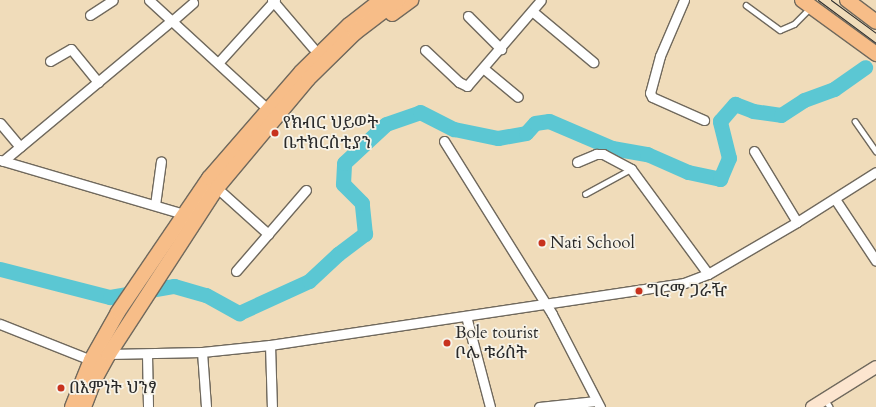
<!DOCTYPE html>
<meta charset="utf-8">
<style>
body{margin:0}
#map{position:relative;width:876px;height:407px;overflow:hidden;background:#f0dcba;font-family:Cardo,"Noto Serif Ethiopic",serif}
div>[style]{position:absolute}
.river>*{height:15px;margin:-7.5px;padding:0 7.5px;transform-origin:7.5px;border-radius:7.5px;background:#5bc7d3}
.roads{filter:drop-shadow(1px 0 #70695d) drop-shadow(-1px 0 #70695d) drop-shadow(0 1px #70695d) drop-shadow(0 -1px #70695d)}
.lane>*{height:4.5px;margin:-2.25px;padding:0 2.25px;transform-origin:2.25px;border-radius:2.25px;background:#fff}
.street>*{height:9px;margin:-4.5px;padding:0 4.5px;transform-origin:4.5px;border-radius:4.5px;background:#fff}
.secondary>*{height:12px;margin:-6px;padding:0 6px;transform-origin:6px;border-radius:6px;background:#fce5cf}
.primary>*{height:14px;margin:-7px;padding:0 7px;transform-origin:7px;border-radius:7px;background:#f7bd88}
.tram>*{height:1px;margin:-0.5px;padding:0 0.5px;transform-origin:0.5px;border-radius:0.5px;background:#2b2b2b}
.dots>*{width:11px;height:11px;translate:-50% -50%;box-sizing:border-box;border:2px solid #f7f3e8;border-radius:50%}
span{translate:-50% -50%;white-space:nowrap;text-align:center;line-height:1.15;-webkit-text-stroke:3.5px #f7f3e8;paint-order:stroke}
.poi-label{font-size:17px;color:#2b2b2b}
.left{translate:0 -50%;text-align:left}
</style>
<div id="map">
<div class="river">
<div style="left:0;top:269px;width:114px;rotate:14.3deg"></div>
<div style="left:110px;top:297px;width:65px;rotate:-9.8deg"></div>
<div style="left:174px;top:286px;width:33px;rotate:16deg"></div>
<div style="left:206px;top:295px;width:38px;rotate:29deg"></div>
<div style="left:239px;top:313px;width:77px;rotate:-24.6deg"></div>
<div style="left:309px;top:281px;width:40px;rotate:-43deg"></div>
<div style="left:338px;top:254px;width:34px;rotate:-37deg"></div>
<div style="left:365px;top:234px;width:31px;rotate:-96deg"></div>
<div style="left:362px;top:203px;width:27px;rotate:-135deg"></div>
<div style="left:343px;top:184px;width:21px;rotate:-87deg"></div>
<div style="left:344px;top:163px;width:57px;rotate:-42.9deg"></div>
<div style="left:386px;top:124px;width:36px;rotate:-19deg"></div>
<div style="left:420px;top:112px;width:38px;rotate:27deg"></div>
<div style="left:454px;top:129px;width:45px;rotate:11.6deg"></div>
<div style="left:498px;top:138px;width:28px;rotate:-10deg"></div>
<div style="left:526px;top:133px;width:13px;rotate:-48deg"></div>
<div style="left:535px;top:123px;width:14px;rotate:-8deg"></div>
<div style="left:549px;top:121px;width:69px;rotate:23.2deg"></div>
<div style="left:612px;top:148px;width:36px;rotate:10deg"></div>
<div style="left:647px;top:154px;width:45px;rotate:23.7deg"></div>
<div style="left:688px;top:172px;width:33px;rotate:12deg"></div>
<div style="left:720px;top:179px;width:23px;rotate:-67deg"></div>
<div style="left:729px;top:158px;width:38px;rotate:-104deg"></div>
<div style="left:720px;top:121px;width:23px;rotate:-49deg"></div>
<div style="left:735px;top:104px;width:19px;rotate:21deg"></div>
<div style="left:753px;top:111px;width:28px;rotate:8deg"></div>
<div style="left:781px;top:115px;width:27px;rotate:-33deg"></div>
<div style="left:804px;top:100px;width:32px;rotate:-20deg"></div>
<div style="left:834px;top:89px;width:38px;rotate:-35deg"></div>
</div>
<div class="roads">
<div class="lane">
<div style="left:746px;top:5px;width:42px;rotate:36.3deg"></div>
<div style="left:780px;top:30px;width:15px;rotate:-23deg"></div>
<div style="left:794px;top:24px;width:23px;rotate:-45deg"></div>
<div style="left:855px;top:121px;width:37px;rotate:55deg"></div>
<div style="left:585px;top:194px;width:52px;rotate:-28.5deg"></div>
<div style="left:825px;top:399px;width:9px;rotate:58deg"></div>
</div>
<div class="street">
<div style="left:149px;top:0;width:154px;rotate:42.6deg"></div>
<div style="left:272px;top:0;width:63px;rotate:49.5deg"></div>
<div style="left:684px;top:0;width:61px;rotate:113.2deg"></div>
<div style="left:660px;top:56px;width:38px;rotate:105deg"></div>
<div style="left:650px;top:93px;width:4px;rotate:63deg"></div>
<div style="left:652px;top:97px;width:57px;rotate:23.9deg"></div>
<div style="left:532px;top:11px;width:80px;rotate:39.9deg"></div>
<div style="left:90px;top:15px;width:27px;rotate:-33deg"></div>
<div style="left:468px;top:16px;width:47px;rotate:45deg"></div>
<div style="left:172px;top:21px;width:28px;rotate:-41deg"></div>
<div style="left:425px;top:50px;width:47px;rotate:43.3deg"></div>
<div style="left:459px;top:82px;width:9px;rotate:27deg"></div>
<div style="left:467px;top:86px;width:113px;rotate:-49.3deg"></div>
<div style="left:50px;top:61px;width:24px;rotate:-30deg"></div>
<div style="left:71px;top:49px;width:43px;rotate:50.7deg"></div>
<div style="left:218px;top:63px;width:85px;rotate:-47.9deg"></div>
<div style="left:483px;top:68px;width:45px;rotate:39.6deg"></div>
<div style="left:0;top:123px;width:31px;rotate:50deg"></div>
<div style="left:444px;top:141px;width:204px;rotate:58deg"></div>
<div style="left:552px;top:314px;width:105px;rotate:62.7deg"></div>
<div style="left:754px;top:151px;width:83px;rotate:58.8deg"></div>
<div style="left:0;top:160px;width:191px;rotate:16.4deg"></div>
<div style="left:3px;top:161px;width:219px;rotate:-39.8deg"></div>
<div style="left:577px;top:162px;width:21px;rotate:-23deg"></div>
<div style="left:596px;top:154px;width:7px"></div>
<div style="left:603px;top:154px;width:32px;rotate:28deg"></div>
<div style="left:631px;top:169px;width:130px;rotate:53.7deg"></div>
<div style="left:217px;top:188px;width:69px;rotate:42deg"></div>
<div style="left:835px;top:199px;width:74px;rotate:56.5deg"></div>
<div style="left:155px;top:205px;width:44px;rotate:-82.2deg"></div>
<div style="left:236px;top:271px;width:107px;rotate:-49.2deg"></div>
<div style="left:466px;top:316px;width:94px;rotate:75.2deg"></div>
<div style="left:0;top:324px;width:98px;rotate:21.6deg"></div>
<div style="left:270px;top:345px;width:62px;rotate:88.2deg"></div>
<div style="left:202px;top:352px;width:55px;rotate:85.8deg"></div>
<div style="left:109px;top:354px;width:93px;rotate:-1.2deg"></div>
<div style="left:202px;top:352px;width:68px;rotate:-5.9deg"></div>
<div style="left:270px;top:345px;width:419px;rotate:-8.5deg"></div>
<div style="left:684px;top:283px;width:26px;rotate:-21deg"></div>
<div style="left:708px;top:274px;width:103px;rotate:-30.3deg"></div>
<div style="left:797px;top:222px;width:93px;rotate:-32.3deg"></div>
<div style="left:147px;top:354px;width:53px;rotate:88.9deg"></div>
<div style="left:539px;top:407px;width:57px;rotate:-6deg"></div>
</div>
<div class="secondary">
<div style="left:812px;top:407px;width:75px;rotate:-32deg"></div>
</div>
<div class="primary">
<div style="left:802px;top:0;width:92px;rotate:36.1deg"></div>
<div style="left:847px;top:0;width:36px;rotate:37deg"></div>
<div style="left:392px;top:14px;width:24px;rotate:-36deg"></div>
<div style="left:72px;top:407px;width:51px;rotate:-68deg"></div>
<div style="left:91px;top:360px;width:55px;rotate:-60.6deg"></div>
<div style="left:118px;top:312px;width:162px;rotate:-55.8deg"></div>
<div style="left:209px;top:178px;width:140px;rotate:-49deg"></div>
<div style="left:301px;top:72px;width:67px;rotate:-44.4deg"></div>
<div style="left:349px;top:25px;width:41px;rotate:-38deg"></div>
<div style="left:84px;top:407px;width:30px;rotate:-69deg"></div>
<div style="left:95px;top:379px;width:29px;rotate:-61deg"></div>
<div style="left:109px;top:354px;width:198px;rotate:-57deg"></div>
<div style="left:217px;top:188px;width:142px;rotate:-50.1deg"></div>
<div style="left:308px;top:79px;width:66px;rotate:-44.4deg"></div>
<div style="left:355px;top:33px;width:54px;rotate:-37.5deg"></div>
</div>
</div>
<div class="tram">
<div style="left:818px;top:0;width:72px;rotate:36.6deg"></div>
<div style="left:831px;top:0;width:56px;rotate:36.3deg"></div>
</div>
<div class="dots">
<div style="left:275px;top:133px;background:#c8321e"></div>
<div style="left:542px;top:243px;background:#c8321e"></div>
<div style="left:639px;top:291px;background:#c8321e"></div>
<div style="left:447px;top:343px;background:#c8321e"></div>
<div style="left:61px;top:388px;background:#c8321e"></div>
</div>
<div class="poi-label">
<span class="left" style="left:283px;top:133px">የክብር ህይወት<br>ቤተክርስቲያን</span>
<span class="left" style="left:550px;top:243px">Nati School</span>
<span class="left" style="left:647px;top:291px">ግርማ ጋራዥ</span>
<span class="left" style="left:455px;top:343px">Bole tourist<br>ቦሌ ቱሪስት</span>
<span class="left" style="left:69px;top:388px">በእምነት ህንፃ</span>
</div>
</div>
